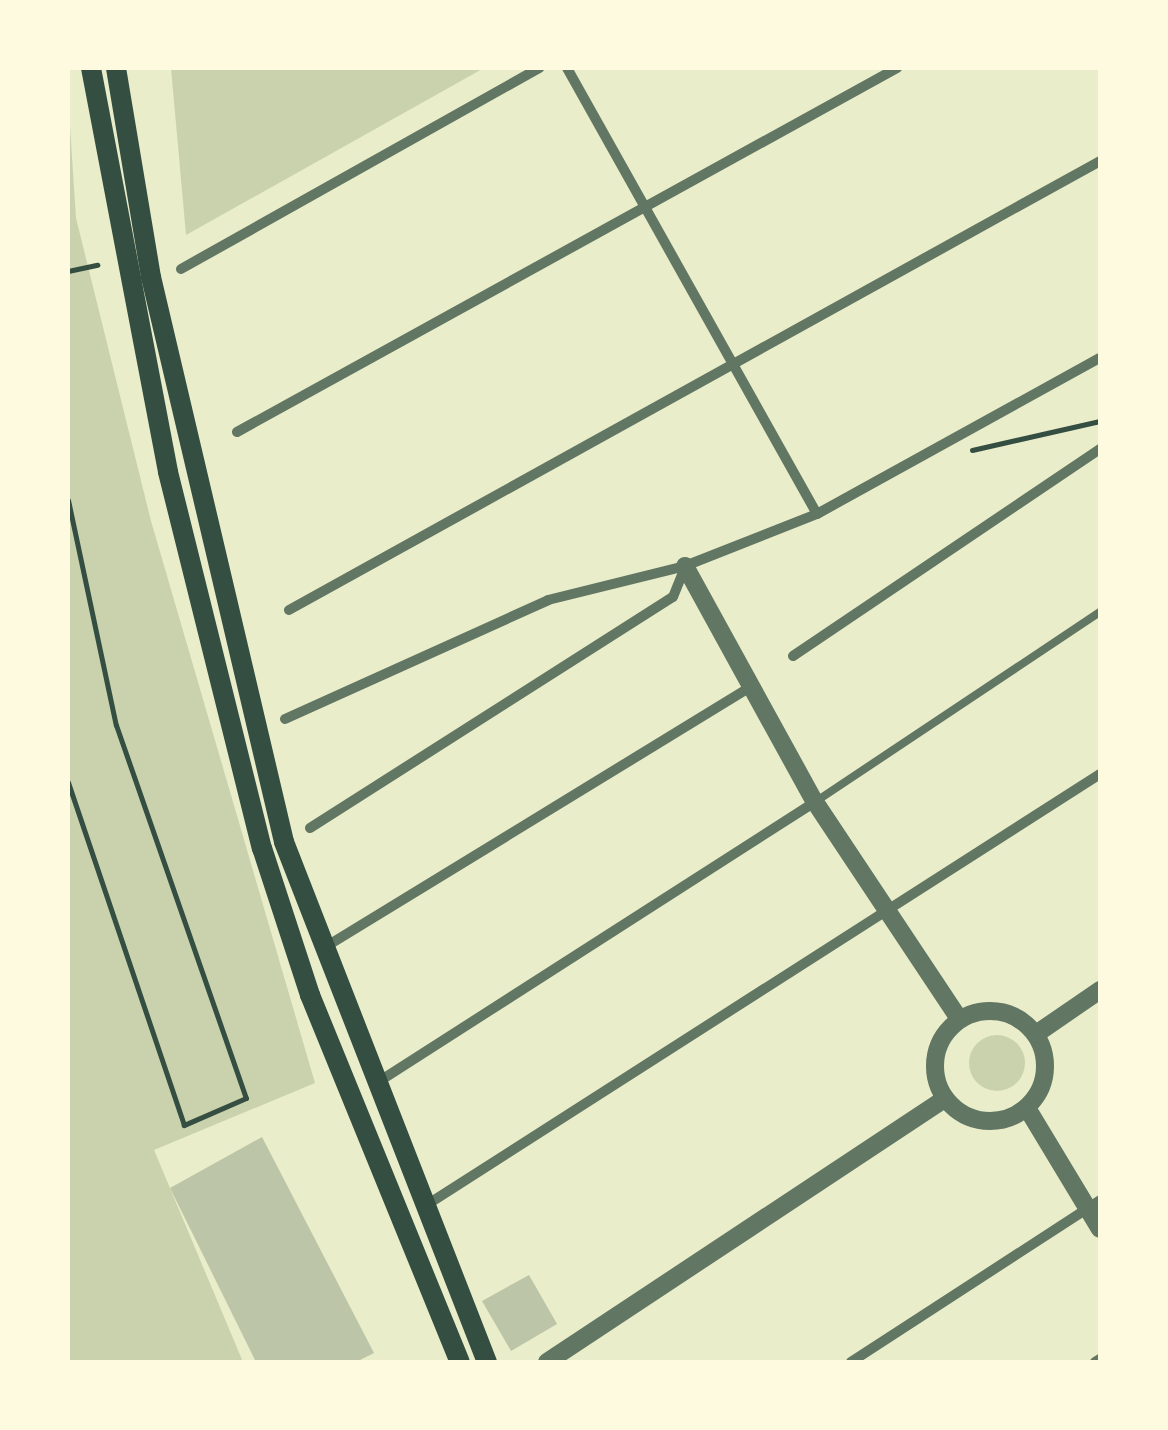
<!DOCTYPE html>
<style>
body{margin:0}
#map{position:relative;width:1168px;height:1430px;overflow:hidden;background:#e9edc9;font-family:Quicksand,sans-serif}
div>[style]{position:absolute}
.green>*{inset:0;background:#cad2ad}
.round{border-radius:50%}
.building>*{inset:0;background:#bcc5a7}
.path>*{height:5px;margin:-2.5px;padding:0 2.5px;transform-origin:2.5px;border-radius:2.5px;background:#344e41}
.service>*{height:8px;margin:-4px;padding:0 4px;transform-origin:4px;border-radius:4px;background:#617663}
.minor>*{height:10px;margin:-5px;padding:0 5px;transform-origin:5px;border-radius:5px;background:#617663}
.tertiary>*{height:18px;margin:-9px;padding:0 9px;transform-origin:9px;border-radius:9px;background:#617663}
.tertiary>.ring{margin:-9px;padding:0;box-sizing:content-box;background:none;border:18px solid #617663;border-radius:50%}
.secondary>*{height:20px;margin:-10px;padding:0 10px;transform-origin:10px;border-radius:10px;background:#344e41}
span{translate:-50% -50%;white-space:nowrap;text-align:center;line-height:1.15;-webkit-text-stroke:10px #fefae0;paint-order:stroke}
.frame{position:absolute;inset:0;border:70px solid #fefae0;pointer-events:none}
</style>
<div id="map">
<div class="green">
<div style="clip-path:polygon(171px 68px,484px 68px,186px 235px)"></div>
<div style="clip-path:polygon(68px 96px,76px 218px,151px 521px,315px 1083px,154px 1150px,243px 1362px,68px 1362px)"></div>
<div class="round" style="left:969px;top:1035px;width:56px;height:56px"></div>
</div>
<div class="building">
<div style="clip-path:polygon(262px 1137px,374px 1353px,356px 1362px,256px 1362px,170px 1188px)"></div>
<div style="clip-path:polygon(529px 1275px,557px 1324px,511px 1351px,482px 1301px)"></div>
</div>
<div class="path">
<div style="left:68px;top:271px;width:30px;rotate:-12deg"></div>
<div style="left:972px;top:450px;width:131px;rotate:-12.8deg"></div>
<div style="left:68px;top:500px;width:230px;rotate:78deg"></div>
<div style="left:116px;top:725px;width:395px;rotate:70.8deg"></div>
<div style="left:246px;top:1098px;width:68px;rotate:156.5deg"></div>
<div style="left:184px;top:1125px;width:362px;rotate:-108.7deg"></div>
</div>
<div class="service">
<div style="left:815px;top:802px;width:343px;rotate:-33.7deg"></div>
</div>
<div class="minor">
<div style="left:567px;top:68px;width:511px;rotate:60.73deg"></div>
<div style="left:181px;top:269px;width:411px;rotate:-29.3deg"></div>
<div style="left:237px;top:432px;width:754px;rotate:-28.88deg"></div>
<div style="left:289px;top:610px;width:927px;rotate:-28.97deg"></div>
<div style="left:793px;top:656px;width:370px;rotate:-34deg"></div>
<div style="left:285px;top:719px;width:289px;rotate:-24.3deg"></div>
<div style="left:548px;top:600px;width:141px;rotate:-13.9deg"></div>
<div style="left:685px;top:566px;width:142px;rotate:-21.5deg"></div>
<div style="left:817px;top:514px;width:323px;rotate:-28.9deg"></div>
<div style="left:310px;top:828px;width:430px;rotate:-32.5deg"></div>
<div style="left:673px;top:597px;width:32px;rotate:-68deg"></div>
<div style="left:322px;top:949px;width:504px;rotate:-31.45deg"></div>
<div style="left:375px;top:1084px;width:523px;rotate:-32.66deg"></div>
<div style="left:425px;top:1206px;width:801px;rotate:-32.62deg"></div>
<div style="left:851px;top:1362px;width:297px;rotate:-33deg"></div>
<div style="left:1095px;top:1362px;width:6px;rotate:-31deg"></div>
</div>
<div class="tertiary">
<div style="left:685px;top:566px;width:269px;rotate:61.2deg"></div>
<div style="left:815px;top:802px;width:260px;rotate:56.4deg"></div>
<div class="ring" style="left:935px;top:1011px;width:92px;height:92px"></div>
<div style="left:1036px;top:1034px;width:78px;rotate:-34.5deg"></div>
<div style="left:1027px;top:1108px;width:141px;rotate:58.9deg"></div>
<div style="left:547px;top:1362px;width:477px;rotate:-33.5deg"></div>
</div>
<div class="secondary">
<div style="left:91px;top:68px;width:411px;rotate:79.2deg"></div>
<div style="left:168px;top:472px;width:388px;rotate:76deg"></div>
<div style="left:262px;top:848px;width:155px;rotate:71.9deg"></div>
<div style="left:310px;top:995px;width:396px;rotate:67.8deg"></div>
<div style="left:116px;top:68px;width:212px;rotate:80.5deg"></div>
<div style="left:151px;top:277px;width:580px;rotate:76.75deg"></div>
<div style="left:284px;top:842px;width:558px;rotate:68.68deg"></div>
</div>
<div class="frame"></div>
</div>
